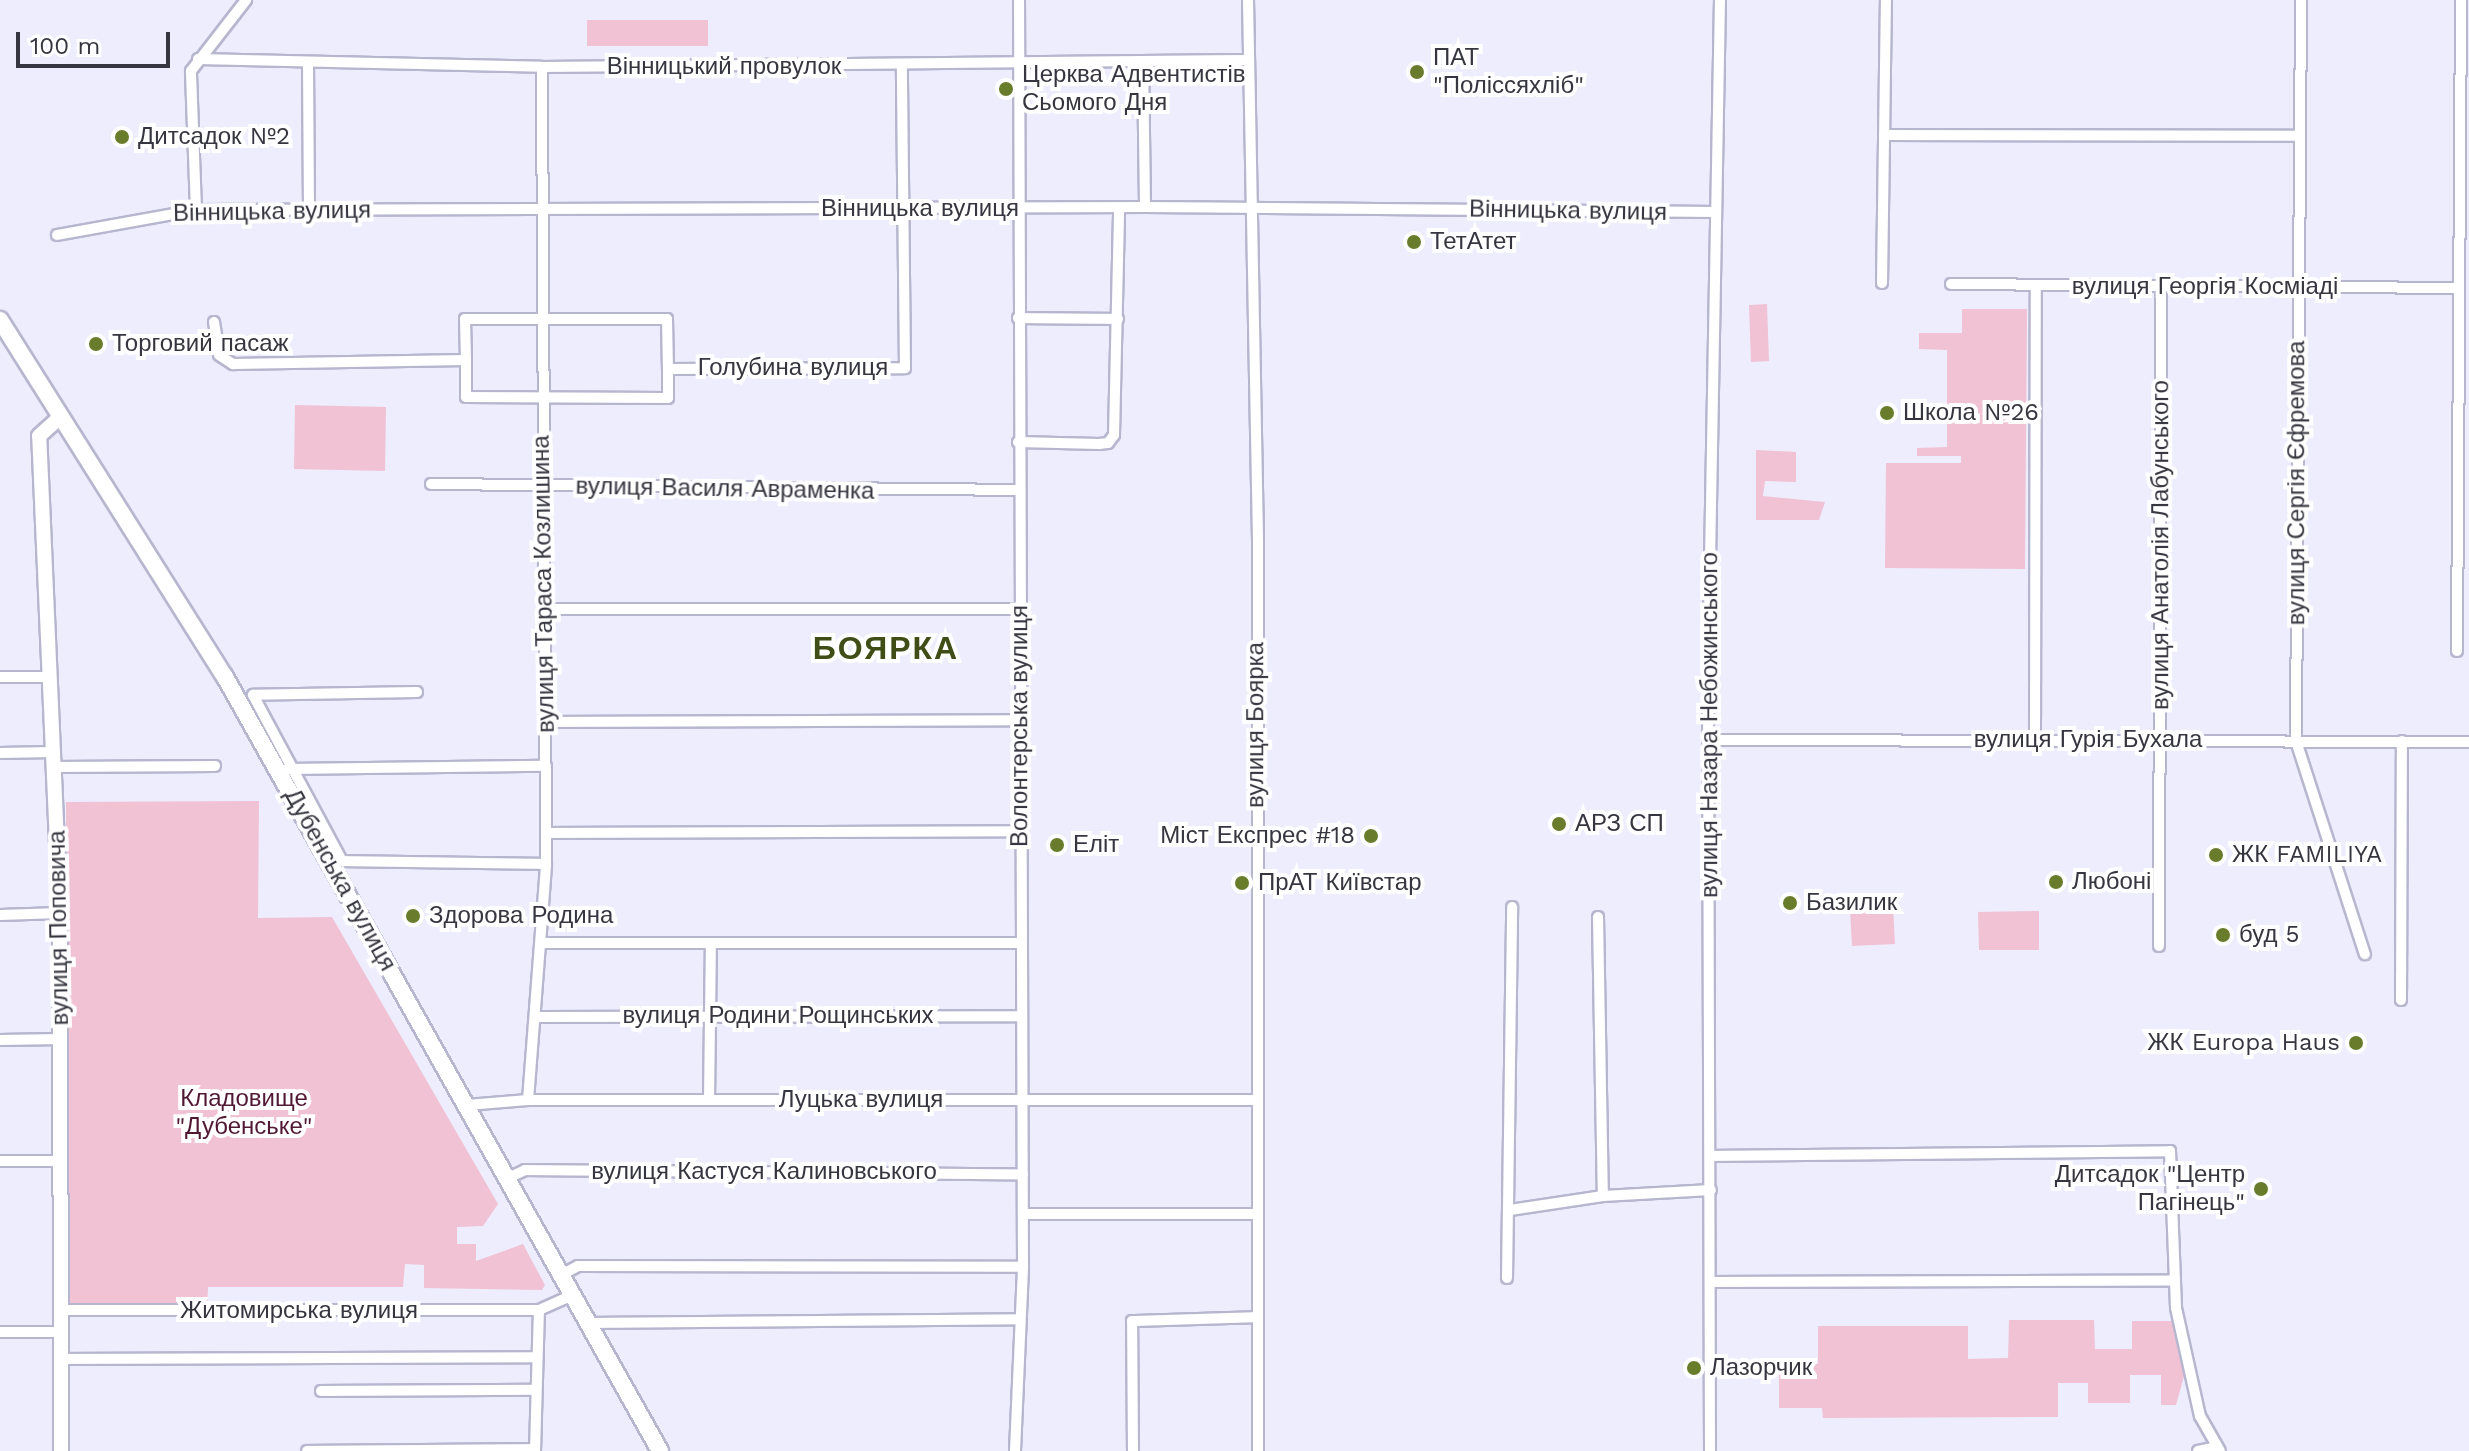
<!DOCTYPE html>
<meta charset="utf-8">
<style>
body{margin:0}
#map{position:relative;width:2469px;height:1451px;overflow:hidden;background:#ededfd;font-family:"Work Sans",sans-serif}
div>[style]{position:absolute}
.green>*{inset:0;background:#f0c2d4}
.roads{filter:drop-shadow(2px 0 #b7b6cf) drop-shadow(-2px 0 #b7b6cf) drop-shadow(0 2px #b7b6cf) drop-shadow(0 -2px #b7b6cf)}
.street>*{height:10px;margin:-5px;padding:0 5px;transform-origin:5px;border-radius:5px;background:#fff}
.secondary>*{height:14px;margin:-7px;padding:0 7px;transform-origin:7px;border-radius:7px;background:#fff}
.primary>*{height:16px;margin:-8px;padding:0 8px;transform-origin:8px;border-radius:8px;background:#fff}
.dots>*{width:22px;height:22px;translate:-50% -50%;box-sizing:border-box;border:4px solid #fff;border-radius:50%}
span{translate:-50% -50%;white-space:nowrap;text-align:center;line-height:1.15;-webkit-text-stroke:8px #fff;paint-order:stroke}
.poi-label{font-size:24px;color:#363640}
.left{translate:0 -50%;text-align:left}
.right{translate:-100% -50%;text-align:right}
.street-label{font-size:24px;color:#363640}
.park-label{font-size:24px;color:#511834}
.district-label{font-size:32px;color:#404d16;font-weight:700;letter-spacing:2px}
.scale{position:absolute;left:16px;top:32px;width:154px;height:36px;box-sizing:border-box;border:4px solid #363640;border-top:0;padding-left:10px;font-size:24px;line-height:28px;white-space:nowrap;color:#363640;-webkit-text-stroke:6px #fff;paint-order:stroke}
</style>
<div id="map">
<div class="green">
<div style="clip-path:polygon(587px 20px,708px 20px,708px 46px,587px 46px)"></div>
<div style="clip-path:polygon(1767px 304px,1769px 361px,1751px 362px,1749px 305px)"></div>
<div style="clip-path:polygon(1962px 309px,2027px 309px,2025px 569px,1885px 568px,1886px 463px,1961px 463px,1961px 456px,1917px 456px,1917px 448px,1947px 447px,1947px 350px,1919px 349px,1919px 333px,1962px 333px)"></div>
<div style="clip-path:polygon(295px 405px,386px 407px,385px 471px,294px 469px)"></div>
<div style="clip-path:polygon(1756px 450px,1796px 452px,1796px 482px,1765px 481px,1763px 496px,1825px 502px,1819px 520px,1756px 520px)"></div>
<div style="clip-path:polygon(259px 801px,258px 918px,332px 917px,498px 1204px,483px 1226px,457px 1227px,457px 1244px,476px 1244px,476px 1261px,523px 1244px,545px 1285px,542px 1290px,424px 1288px,424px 1265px,405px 1264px,403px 1287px,208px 1287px,207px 1310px,68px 1306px,66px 802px)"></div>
<div style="clip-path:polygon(1893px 907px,1895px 944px,1852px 946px,1850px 909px)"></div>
<div style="clip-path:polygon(2039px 911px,2039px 950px,1979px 950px,1978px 912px)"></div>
<div style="clip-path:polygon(2009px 1320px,2094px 1320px,2095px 1349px,2132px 1349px,2132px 1321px,2176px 1321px,2186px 1369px,2176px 1405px,2161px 1405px,2161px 1375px,2130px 1375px,2130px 1403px,2088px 1403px,2088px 1383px,2058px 1383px,2058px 1417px,1823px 1418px,1822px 1408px,1779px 1408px,1779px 1364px,1818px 1364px,1818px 1326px,1968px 1326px,1968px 1359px,2008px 1358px)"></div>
</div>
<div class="roads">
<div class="street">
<div style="left:1248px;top:0;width:543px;rotate:88.94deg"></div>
<div style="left:1258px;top:543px;width:908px;rotate:90deg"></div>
<div style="left:2301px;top:0;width:741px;rotate:90.39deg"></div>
<div style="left:2296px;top:741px;width:224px;rotate:72.1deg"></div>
<div style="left:198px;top:59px;width:344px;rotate:1.3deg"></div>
<div style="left:542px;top:67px;width:707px;rotate:-0.57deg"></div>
<div style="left:1143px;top:61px;width:146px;rotate:89.2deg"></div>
<div style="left:308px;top:65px;width:145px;rotate:89.6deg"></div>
<div style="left:1884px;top:135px;width:415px;rotate:0.1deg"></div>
<div style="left:196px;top:210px;width:139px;rotate:-92.1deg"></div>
<div style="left:191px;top:71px;width:90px;rotate:-52.2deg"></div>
<div style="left:57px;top:235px;width:141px;rotate:-10.2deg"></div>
<div style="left:196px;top:210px;width:949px;rotate:-0.18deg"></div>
<div style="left:1145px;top:207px;width:571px;rotate:0.5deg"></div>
<div style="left:1882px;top:283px;width:283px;rotate:-89.2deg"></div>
<div style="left:1951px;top:284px;width:508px;rotate:0.45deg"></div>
<div style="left:1018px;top:318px;width:100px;rotate:0.6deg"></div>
<div style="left:214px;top:322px;width:33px;rotate:81deg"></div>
<div style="left:219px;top:355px;width:17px;rotate:33deg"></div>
<div style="left:233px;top:364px;width:233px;rotate:-1deg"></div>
<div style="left:466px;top:360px;width:37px;rotate:90deg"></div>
<div style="left:466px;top:397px;width:202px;rotate:0.3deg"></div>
<div style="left:668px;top:398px;width:29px;rotate:-90deg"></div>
<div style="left:668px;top:369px;width:237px;rotate:-0.2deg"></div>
<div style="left:905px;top:368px;width:301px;rotate:-90.6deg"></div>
<div style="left:466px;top:360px;width:41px;rotate:-91.4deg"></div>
<div style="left:465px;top:319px;width:202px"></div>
<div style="left:667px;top:319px;width:50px;rotate:88.9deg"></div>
<div style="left:1018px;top:442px;width:81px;rotate:1.4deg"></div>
<div style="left:1099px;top:444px;width:9px;rotate:-6deg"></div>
<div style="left:1108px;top:443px;width:10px;rotate:-53deg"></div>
<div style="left:1114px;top:435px;width:227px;rotate:-88.7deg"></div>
<div style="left:431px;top:484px;width:588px;rotate:0.58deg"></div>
<div style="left:544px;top:609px;width:476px"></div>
<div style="left:2457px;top:651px;width:651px;rotate:-89.65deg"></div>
<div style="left:0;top:677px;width:49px"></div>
<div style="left:417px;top:692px;width:164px;rotate:179deg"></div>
<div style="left:253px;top:695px;width:188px;rotate:61.8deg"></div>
<div style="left:342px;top:861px;width:204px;rotate:0.8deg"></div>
<div style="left:546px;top:722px;width:476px;rotate:-0.2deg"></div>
<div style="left:1708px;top:740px;width:761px;rotate:0.15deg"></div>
<div style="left:2035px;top:740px;width:453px;rotate:-89.9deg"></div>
<div style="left:0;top:753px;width:54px;rotate:-1.1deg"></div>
<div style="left:55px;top:767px;width:160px;rotate:-0.4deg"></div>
<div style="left:287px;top:769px;width:259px;rotate:-0.7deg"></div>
<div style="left:546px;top:833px;width:473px;rotate:-0.2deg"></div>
<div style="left:0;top:915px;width:60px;rotate:-1.9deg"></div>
<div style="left:1598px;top:917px;width:279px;rotate:89deg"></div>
<div style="left:543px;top:943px;width:478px"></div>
<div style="left:2159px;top:946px;width:658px;rotate:-89.83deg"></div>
<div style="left:2401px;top:1000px;width:259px;rotate:-89.8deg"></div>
<div style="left:536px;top:1017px;width:485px;rotate:-0.1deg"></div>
<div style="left:0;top:1040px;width:61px;rotate:-0.9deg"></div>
<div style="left:528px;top:1100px;width:237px;rotate:-85.6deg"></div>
<div style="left:546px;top:864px;width:797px;rotate:-90.29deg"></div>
<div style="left:709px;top:1100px;width:155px;rotate:-89.3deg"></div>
<div style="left:467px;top:1105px;width:61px;rotate:-4.7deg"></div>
<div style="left:528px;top:1100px;width:727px"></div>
<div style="left:1711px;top:1156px;width:459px;rotate:-0.6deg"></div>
<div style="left:2170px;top:1151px;width:157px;rotate:87.8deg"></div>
<div style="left:2176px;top:1308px;width:111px;rotate:77.5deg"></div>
<div style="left:2200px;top:1416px;width:40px;rotate:60.3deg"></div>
<div style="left:0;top:1161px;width:60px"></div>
<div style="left:508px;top:1178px;width:19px;rotate:-25deg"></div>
<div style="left:525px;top:1170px;width:498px;rotate:0.5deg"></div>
<div style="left:1510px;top:1210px;width:94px;rotate:-8.6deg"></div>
<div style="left:1603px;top:1196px;width:108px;rotate:-3.2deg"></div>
<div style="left:1023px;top:1214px;width:234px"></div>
<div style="left:563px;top:1274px;width:17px;rotate:-28deg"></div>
<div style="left:578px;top:1266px;width:445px;rotate:0.1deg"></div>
<div style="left:1507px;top:1278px;width:371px;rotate:-89.2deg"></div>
<div style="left:1712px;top:1282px;width:459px;rotate:-0.2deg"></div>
<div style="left:60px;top:1310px;width:479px"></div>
<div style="left:539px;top:1310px;width:37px;rotate:-24deg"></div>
<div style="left:590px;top:1323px;width:429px;rotate:-0.5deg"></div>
<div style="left:0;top:1332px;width:60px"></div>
<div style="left:60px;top:1359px;width:474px;rotate:-0.2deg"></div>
<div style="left:321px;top:1391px;width:213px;rotate:-0.3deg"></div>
<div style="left:307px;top:1451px;width:228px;rotate:-0.5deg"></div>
<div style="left:535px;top:1451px;width:141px;rotate:-88.4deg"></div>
<div style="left:1015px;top:1451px;width:184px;rotate:-87.5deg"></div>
<div style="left:1023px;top:1267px;width:1267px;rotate:-90.18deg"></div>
<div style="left:1133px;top:1451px;width:130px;rotate:-90.4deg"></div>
<div style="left:1132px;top:1321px;width:124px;rotate:-1.8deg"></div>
<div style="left:1710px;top:1451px;width:778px;rotate:-90.15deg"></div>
<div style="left:1708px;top:673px;width:673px;rotate:-88.98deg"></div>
<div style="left:2198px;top:1451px;width:19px;rotate:-12deg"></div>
</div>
<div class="secondary">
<div style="left:61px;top:1451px;width:538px;rotate:-90.11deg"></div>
<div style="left:60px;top:913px;width:477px;rotate:-92.5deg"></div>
<div style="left:39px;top:436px;width:30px;rotate:-42deg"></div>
</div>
<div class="primary">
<div style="left:0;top:320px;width:422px;rotate:57.8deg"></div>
<div style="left:225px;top:677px;width:888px;rotate:60.66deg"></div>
</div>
</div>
<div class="dots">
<div style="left:1417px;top:72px;background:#697c2c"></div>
<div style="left:1006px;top:89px;background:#697c2c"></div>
<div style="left:122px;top:137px;background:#697c2c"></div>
<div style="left:1414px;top:242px;background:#697c2c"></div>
<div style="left:96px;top:344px;background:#697c2c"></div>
<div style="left:1887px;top:413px;background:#697c2c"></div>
<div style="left:1559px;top:824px;background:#697c2c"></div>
<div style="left:1371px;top:836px;background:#697c2c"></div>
<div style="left:1057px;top:845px;background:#697c2c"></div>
<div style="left:2216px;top:855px;background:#697c2c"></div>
<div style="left:2056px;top:882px;background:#697c2c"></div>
<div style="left:1242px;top:883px;background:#697c2c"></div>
<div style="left:1790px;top:903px;background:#697c2c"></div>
<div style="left:413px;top:916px;background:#697c2c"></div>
<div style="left:2223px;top:935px;background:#697c2c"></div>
<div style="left:2356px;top:1043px;background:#697c2c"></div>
<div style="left:2261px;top:1189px;background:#697c2c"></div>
<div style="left:1694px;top:1368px;background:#697c2c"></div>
</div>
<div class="poi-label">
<span class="left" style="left:1433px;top:72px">ПАТ<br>"Поліссяхліб"</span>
<span class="left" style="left:1022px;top:89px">Церква Адвентистів<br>Сьомого Дня</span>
<span class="left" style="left:138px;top:137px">Дитсадок №2</span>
<span class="left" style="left:1430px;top:242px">ТетАтет</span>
<span class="left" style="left:112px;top:344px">Торговий пасаж</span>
<span class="left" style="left:1903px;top:413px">Школа №26</span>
<span class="left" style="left:1575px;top:824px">АРЗ СП</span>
<span class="right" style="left:1355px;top:836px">Міст Експрес #18</span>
<span class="left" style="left:1073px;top:845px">Еліт</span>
<span class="left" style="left:2232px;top:855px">ЖК FAMILIYA</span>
<span class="left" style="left:2072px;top:882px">Любоні</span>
<span class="left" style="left:1258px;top:883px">ПрАТ Київстар</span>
<span class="left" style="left:1806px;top:903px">Базилик</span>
<span class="left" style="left:429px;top:916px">Здорова Родина</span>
<span class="left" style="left:2239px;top:935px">буд 5</span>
<span class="right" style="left:2340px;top:1043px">ЖК Europa Haus</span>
<span class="right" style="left:2245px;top:1189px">Дитсадок "Центр<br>Пагінець"</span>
<span class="left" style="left:1710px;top:1368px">Лазорчик</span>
</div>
<div class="street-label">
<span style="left:724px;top:67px">Вінницький провулок</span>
<span style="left:920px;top:209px">Вінницька вулиця</span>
<span style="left:1568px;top:211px;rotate:1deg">Вінницька вулиця</span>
<span style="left:272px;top:212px;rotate:-1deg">Вінницька вулиця</span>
<span style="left:2205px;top:287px">вулиця Георгія Косміаді</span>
<span style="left:793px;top:368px">Голубина вулиця</span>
<span style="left:2297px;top:483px;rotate:-90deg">вулиця Сергія Єфремова</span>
<span style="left:725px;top:489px;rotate:1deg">вулиця Василя Авраменка</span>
<span style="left:2161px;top:545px;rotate:-90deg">вулиця Анатолія Лабунського</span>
<span style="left:544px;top:584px;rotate:-91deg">вулиця Тараса Козлишина</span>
<span style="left:1256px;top:725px;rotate:-90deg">вулиця Боярка</span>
<span style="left:1710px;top:725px;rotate:-90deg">вулиця Назара Небожинського</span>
<span style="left:1020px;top:726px;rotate:-90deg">Волонтерська вулиця</span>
<span style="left:2088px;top:740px">вулиця Гурія Бухала</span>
<span style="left:340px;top:880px;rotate:61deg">Дубенська вулиця</span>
<span style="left:59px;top:928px;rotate:-91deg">вулиця Поповича</span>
<span style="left:778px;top:1016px">вулиця Родини Рощинських</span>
<span style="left:861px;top:1100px">Луцька вулиця</span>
<span style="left:764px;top:1172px">вулиця Кастуся Калиновського</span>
<span style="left:299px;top:1311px">Житомирська вулиця</span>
</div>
<div class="park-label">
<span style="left:244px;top:1113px">Кладовище<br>"Дубенське"</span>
</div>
<div class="district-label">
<span style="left:886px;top:648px">БОЯРКА</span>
</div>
<div class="scale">100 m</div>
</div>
